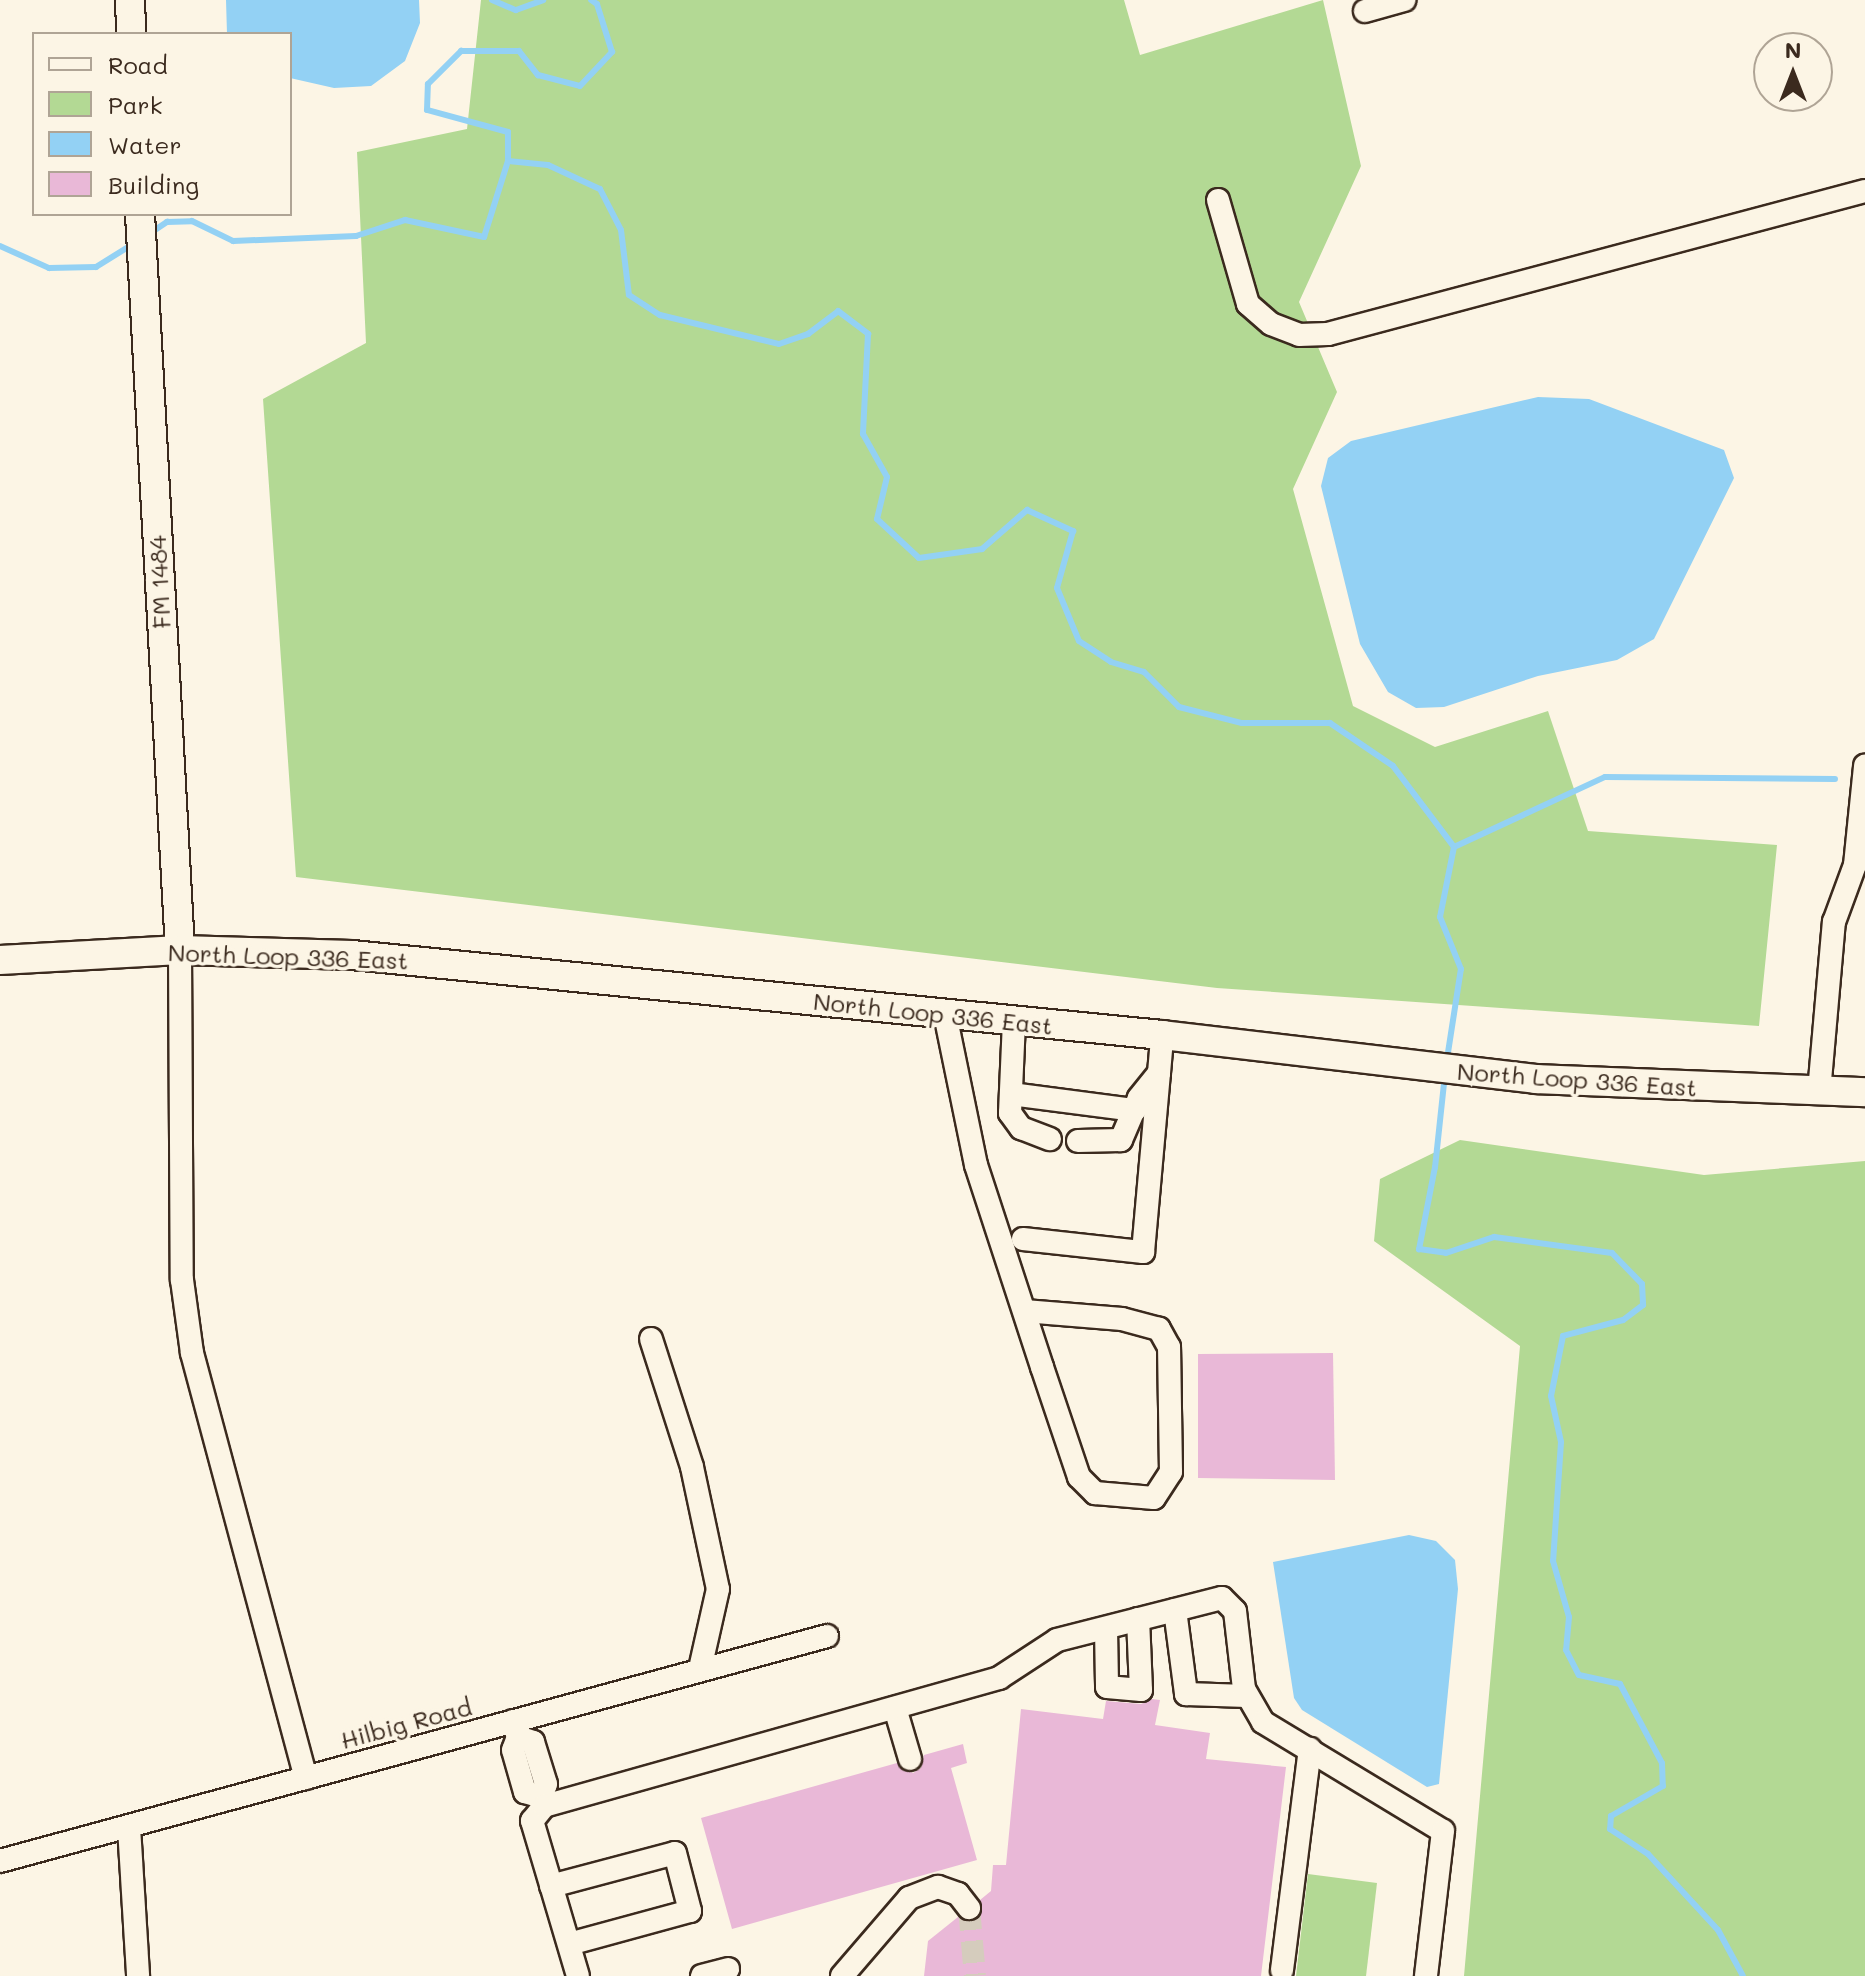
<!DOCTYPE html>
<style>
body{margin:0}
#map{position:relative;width:1865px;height:1976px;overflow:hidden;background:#fcf5e5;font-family:Mali,sans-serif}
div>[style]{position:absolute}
.green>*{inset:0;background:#b3d994}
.water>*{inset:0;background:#93d1f4}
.stream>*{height:6px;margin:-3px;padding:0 3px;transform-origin:3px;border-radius:3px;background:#93d1f4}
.building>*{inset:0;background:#e9b8d7}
.minor-tunnel>*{height:22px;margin-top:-11px;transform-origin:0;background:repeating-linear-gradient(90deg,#d5ccbd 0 22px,transparent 0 33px)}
.roads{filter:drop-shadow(2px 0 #3b2a1e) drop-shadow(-2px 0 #3b2a1e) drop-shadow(0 2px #3b2a1e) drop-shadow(0 -2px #3b2a1e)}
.minor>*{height:22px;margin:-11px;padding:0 11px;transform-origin:11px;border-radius:11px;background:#fcf5e5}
.major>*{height:28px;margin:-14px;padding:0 14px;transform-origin:14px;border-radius:14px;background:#fcf5e5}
span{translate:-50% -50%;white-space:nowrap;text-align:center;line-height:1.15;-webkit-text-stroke:7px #fcf5e5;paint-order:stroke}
.street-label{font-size:24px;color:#3b2a1e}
.legend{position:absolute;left:32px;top:32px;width:260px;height:184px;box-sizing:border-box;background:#fcf5e5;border:2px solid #afa495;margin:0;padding:10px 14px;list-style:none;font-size:24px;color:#3b2a1e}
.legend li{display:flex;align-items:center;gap:16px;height:40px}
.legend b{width:40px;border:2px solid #afa495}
.north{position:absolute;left:1753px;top:32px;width:80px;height:80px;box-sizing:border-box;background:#fcf5e5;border:2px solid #afa495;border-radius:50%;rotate:0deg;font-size:22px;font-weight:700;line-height:32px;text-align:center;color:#3b2a1e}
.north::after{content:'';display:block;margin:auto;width:28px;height:36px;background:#3b2a1e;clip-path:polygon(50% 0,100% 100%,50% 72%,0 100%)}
</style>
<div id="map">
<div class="green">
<div style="clip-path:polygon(481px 0,1124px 0,1140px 55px,1323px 0,1361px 166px,1299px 302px,1337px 392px,1293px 489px,1353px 706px,1435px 747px,1548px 711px,1588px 831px,1777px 845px,1759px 1026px,1217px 988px,296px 877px,263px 399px,366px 343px,357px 152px,467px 129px)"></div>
<div style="clip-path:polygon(1460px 1140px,1704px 1175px,1865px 1161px,1865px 1976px,1464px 1976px,1520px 1346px,1374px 1241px,1380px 1179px)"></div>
<div style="clip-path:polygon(1308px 1874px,1377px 1883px,1366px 1976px,1296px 1976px)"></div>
</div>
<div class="water">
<div style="clip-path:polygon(226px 0,419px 0,420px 23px,405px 61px,371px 86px,334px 88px,290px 78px,290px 34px,227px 34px)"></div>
<div style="clip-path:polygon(1538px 397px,1589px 399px,1724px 450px,1734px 478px,1654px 639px,1617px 660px,1538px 676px,1444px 707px,1416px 708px,1388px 692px,1360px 644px,1321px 486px,1328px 458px,1351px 441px)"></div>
<div style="clip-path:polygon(1409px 1535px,1436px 1541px,1455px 1560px,1458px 1589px,1439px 1784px,1427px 1787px,1302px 1710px,1294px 1698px,1273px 1562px)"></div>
</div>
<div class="stream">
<div style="left:492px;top:0;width:26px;rotate:23deg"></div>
<div style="left:516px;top:10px;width:29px;rotate:-20deg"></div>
<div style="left:508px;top:161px;width:29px;rotate:-90deg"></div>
<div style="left:508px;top:132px;width:84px;rotate:-164.8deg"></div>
<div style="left:427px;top:110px;width:26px;rotate:-88deg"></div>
<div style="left:428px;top:84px;width:47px;rotate:-45deg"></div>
<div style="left:461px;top:51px;width:58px"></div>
<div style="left:519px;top:51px;width:31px;rotate:52deg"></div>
<div style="left:538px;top:75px;width:43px;rotate:14.7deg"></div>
<div style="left:580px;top:86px;width:47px;rotate:-46.7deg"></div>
<div style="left:612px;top:52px;width:50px;rotate:-107.4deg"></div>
<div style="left:597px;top:4px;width:7px;rotate:-146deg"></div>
<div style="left:149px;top:234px;width:22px;rotate:-34deg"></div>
<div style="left:167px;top:222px;width:25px;rotate:-2deg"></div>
<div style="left:192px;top:221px;width:46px;rotate:26deg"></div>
<div style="left:233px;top:241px;width:123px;rotate:-2.3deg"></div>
<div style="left:356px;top:236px;width:52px;rotate:-18.1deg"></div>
<div style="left:405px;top:220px;width:81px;rotate:12.1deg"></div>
<div style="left:484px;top:237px;width:80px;rotate:-72.5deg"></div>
<div style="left:508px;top:161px;width:40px;rotate:5.7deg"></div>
<div style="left:548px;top:165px;width:57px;rotate:24.8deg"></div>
<div style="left:600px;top:189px;width:46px;rotate:62.9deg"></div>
<div style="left:621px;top:230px;width:65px;rotate:83deg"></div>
<div style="left:629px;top:295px;width:37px;rotate:33deg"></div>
<div style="left:660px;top:315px;width:122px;rotate:13.7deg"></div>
<div style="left:779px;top:344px;width:31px;rotate:-19deg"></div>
<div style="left:808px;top:334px;width:38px;rotate:-37deg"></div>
<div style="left:838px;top:311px;width:38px;rotate:37deg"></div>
<div style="left:868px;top:334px;width:100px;rotate:92.9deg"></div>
<div style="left:863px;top:434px;width:49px;rotate:60.8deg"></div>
<div style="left:887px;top:477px;width:43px;rotate:103.4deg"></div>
<div style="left:877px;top:519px;width:57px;rotate:42.9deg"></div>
<div style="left:919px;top:558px;width:64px;rotate:-8.1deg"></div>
<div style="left:982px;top:549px;width:60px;rotate:-40.9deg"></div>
<div style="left:1027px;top:510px;width:51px;rotate:24.5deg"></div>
<div style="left:1073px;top:531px;width:59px;rotate:105.7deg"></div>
<div style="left:1057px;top:588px;width:57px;rotate:67.5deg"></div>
<div style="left:1079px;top:641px;width:38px;rotate:33deg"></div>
<div style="left:1111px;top:662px;width:34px;rotate:17deg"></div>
<div style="left:1144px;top:672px;width:49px;rotate:45deg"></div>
<div style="left:1179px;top:707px;width:65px;rotate:14.3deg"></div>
<div style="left:1242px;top:723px;width:88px"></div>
<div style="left:1330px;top:723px;width:76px;rotate:34.3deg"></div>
<div style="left:1393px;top:766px;width:101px;rotate:53deg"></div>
<div style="left:0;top:246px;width:54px;rotate:24.2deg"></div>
<div style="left:49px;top:268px;width:47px;rotate:-1.2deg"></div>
<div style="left:96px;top:267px;width:44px;rotate:-31.9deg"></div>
<div style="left:1454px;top:847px;width:166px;rotate:-24.9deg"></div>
<div style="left:1605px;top:777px;width:230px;rotate:0.5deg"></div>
<div style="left:1447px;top:1059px;width:91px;rotate:-81.2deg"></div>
<div style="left:1461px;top:969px;width:56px;rotate:-112deg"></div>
<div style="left:1440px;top:917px;width:71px;rotate:-78.7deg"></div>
<div style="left:1445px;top:1074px;width:94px;rotate:96.1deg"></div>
<div style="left:1435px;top:1167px;width:84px;rotate:101deg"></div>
<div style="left:1419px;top:1249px;width:27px;rotate:8deg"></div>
<div style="left:1446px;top:1253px;width:51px;rotate:-18.4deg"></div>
<div style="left:1494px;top:1237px;width:119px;rotate:7.7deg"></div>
<div style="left:1612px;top:1253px;width:43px;rotate:45.9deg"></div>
<div style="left:1642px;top:1284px;width:21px;rotate:87deg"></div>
<div style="left:1643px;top:1305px;width:25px;rotate:143deg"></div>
<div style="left:1623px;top:1320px;width:62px;rotate:165.1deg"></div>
<div style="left:1563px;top:1336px;width:61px;rotate:101.3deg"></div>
<div style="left:1551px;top:1396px;width:47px;rotate:77.7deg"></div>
<div style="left:1561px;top:1442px;width:119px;rotate:93.8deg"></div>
<div style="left:1553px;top:1561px;width:58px;rotate:74.1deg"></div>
<div style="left:1569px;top:1617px;width:33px;rotate:95deg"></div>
<div style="left:1566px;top:1650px;width:28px;rotate:63deg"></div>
<div style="left:1579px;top:1675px;width:42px;rotate:12.4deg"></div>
<div style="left:1620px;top:1684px;width:89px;rotate:62deg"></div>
<div style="left:1662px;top:1763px;width:23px;rotate:88deg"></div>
<div style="left:1663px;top:1786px;width:60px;rotate:150deg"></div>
<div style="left:1611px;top:1816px;width:13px;rotate:94deg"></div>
<div style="left:1610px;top:1829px;width:45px;rotate:33.3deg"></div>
<div style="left:1648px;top:1854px;width:103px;rotate:47.4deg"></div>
<div style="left:1718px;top:1930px;width:52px;rotate:61.5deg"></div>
</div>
<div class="building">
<div style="clip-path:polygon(1333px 1353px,1335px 1480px,1198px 1478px,1198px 1354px)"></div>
<div style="clip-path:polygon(1152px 1699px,1160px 1700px,1155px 1725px,1210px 1733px,1206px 1759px,1286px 1767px,1261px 1976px,924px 1976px,928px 1941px,958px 1917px,970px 1922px,978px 1918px,980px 1900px,991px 1891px,993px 1865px,1006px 1865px,1021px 1709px,1103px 1719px,1106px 1701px,1141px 1704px)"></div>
<div style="clip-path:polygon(963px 1744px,967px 1763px,951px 1768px,977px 1860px,732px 1929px,701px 1818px,897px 1763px,913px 1773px,921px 1768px,924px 1755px)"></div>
</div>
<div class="minor-tunnel">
<div style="left:969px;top:1908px;width:68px;rotate:85deg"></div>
</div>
<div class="roads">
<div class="minor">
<div style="left:1365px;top:11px;width:41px;rotate:-15.8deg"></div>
<div style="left:1218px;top:200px;width:108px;rotate:73.9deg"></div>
<div style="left:1248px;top:304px;width:30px;rotate:41deg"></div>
<div style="left:1271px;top:324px;width:30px;rotate:21deg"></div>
<div style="left:1299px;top:335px;width:29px;rotate:-2deg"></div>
<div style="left:1328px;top:334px;width:556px;rotate:-14.91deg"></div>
<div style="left:180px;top:950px;width:330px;rotate:89.7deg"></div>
<div style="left:182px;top:1280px;width:74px;rotate:82.2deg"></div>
<div style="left:192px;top:1353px;width:440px;rotate:75deg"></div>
<div style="left:945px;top:1014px;width:154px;rotate:78.4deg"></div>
<div style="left:976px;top:1165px;width:213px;rotate:71.9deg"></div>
<div style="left:1042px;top:1367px;width:116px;rotate:71.4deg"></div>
<div style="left:1079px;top:1477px;width:23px;rotate:45deg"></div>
<div style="left:1095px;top:1493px;width:59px;rotate:4.8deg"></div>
<div style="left:1154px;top:1498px;width:31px;rotate:-57deg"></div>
<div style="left:1171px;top:1472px;width:125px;rotate:-90.9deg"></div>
<div style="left:1169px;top:1347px;width:21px;rotate:-119deg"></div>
<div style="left:1159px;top:1329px;width:38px;rotate:-165deg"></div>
<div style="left:1122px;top:1319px;width:98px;rotate:-175.3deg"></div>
<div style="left:1014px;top:1021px;width:92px;rotate:92.5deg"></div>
<div style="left:1010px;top:1113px;width:19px;rotate:54deg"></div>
<div style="left:1021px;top:1128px;width:31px;rotate:21deg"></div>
<div style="left:1159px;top:1073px;width:38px;rotate:-85deg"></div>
<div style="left:1819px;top:1092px;width:171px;rotate:-85deg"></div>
<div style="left:1834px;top:922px;width:61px;rotate:-69.8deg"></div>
<div style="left:1855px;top:865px;width:100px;rotate:-84.2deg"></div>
<div style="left:1011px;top:1094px;width:125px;rotate:7.4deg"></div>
<div style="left:1023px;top:1239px;width:121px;rotate:6.2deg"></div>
<div style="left:1143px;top:1252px;width:180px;rotate:-84.9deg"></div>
<div style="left:1159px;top:1073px;width:32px;rotate:129deg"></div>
<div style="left:1139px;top:1098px;width:46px;rotate:113.2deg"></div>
<div style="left:1121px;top:1140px;width:43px;rotate:178.7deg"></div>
<div style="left:651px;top:1339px;width:134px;rotate:72.2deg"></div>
<div style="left:692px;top:1467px;width:125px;rotate:78deg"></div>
<div style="left:718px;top:1589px;width:82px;rotate:102.7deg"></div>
<div style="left:1175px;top:1610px;width:85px;rotate:82.5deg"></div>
<div style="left:1186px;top:1694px;width:61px;rotate:1.9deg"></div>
<div style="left:1106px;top:1628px;width:59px;rotate:89deg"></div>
<div style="left:1107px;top:1687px;width:34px;rotate:5deg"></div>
<div style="left:1141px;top:1690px;width:71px;rotate:-92.4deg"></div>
<div style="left:895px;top:1708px;width:53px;rotate:73.6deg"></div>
<div style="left:513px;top:1721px;width:17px;rotate:73deg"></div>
<div style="left:518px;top:1737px;width:14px;rotate:111deg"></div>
<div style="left:513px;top:1750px;width:44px;rotate:74.1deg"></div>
<div style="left:525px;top:1792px;width:17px;rotate:17deg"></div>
<div style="left:518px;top:1737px;width:16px;rotate:18deg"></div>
<div style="left:533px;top:1742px;width:44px;rotate:72.8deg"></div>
<div style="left:546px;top:1784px;width:14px;rotate:111deg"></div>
<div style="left:541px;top:1797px;width:9px;rotate:72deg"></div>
<div style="left:129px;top:1827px;width:149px;rotate:86.5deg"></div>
<div style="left:0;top:1861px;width:857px;rotate:-15.22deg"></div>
<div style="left:551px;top:1886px;width:128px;rotate:-14.9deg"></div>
<div style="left:675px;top:1853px;width:60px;rotate:75.5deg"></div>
<div style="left:690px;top:1911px;width:125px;rotate:164.7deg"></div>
<div style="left:1282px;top:1970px;width:223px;rotate:-82.8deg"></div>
<div style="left:578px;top:1976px;width:162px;rotate:-106.5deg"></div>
<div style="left:532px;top:1821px;width:19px;rotate:-51deg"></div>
<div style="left:544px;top:1806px;width:473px;rotate:-15.7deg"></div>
<div style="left:999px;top:1678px;width:69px;rotate:-33.2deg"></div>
<div style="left:1057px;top:1640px;width:170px;rotate:-14.3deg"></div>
<div style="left:1222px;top:1598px;width:18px;rotate:45deg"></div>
<div style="left:1235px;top:1611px;width:79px;rotate:83.4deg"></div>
<div style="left:1244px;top:1689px;width:38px;rotate:60deg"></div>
<div style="left:1263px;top:1722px;width:210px;rotate:31.2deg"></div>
<div style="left:1443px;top:1831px;width:146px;rotate:96.7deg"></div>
<div style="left:702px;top:1976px;width:27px;rotate:-15deg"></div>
<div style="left:842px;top:1976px;width:103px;rotate:-49.3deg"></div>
<div style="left:909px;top:1898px;width:31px;rotate:-21deg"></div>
<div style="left:938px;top:1887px;width:21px;rotate:19deg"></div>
<div style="left:958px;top:1894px;width:18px;rotate:52deg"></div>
</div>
<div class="major">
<div style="left:130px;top:0;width:34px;rotate:88deg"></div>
<div style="left:140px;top:214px;width:737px;rotate:86.89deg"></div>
<div style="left:0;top:960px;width:180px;rotate:-3.2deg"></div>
<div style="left:180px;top:950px;width:172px;rotate:1.7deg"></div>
<div style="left:352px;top:955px;width:814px;rotate:5.64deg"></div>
<div style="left:1162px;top:1035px;width:377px;rotate:6.7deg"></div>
<div style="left:1536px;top:1079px;width:329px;rotate:2.3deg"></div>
</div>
</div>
<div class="street-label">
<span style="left:159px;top:582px;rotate:-93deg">FM 1484</span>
<span style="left:288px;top:956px;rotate:2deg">North Loop 336 East</span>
<span style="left:933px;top:1013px;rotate:6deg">North Loop 336 East</span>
<span style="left:1577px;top:1079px;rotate:4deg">North Loop 336 East</span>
<span style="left:406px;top:1723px;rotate:-15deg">Hilbig Road</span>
</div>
<ul class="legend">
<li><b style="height:10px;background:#fcf5e5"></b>Road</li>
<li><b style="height:22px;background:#b3d994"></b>Park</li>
<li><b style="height:22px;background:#93d1f4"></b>Water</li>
<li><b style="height:22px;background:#e9b8d7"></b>Building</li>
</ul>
<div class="north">N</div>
</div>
